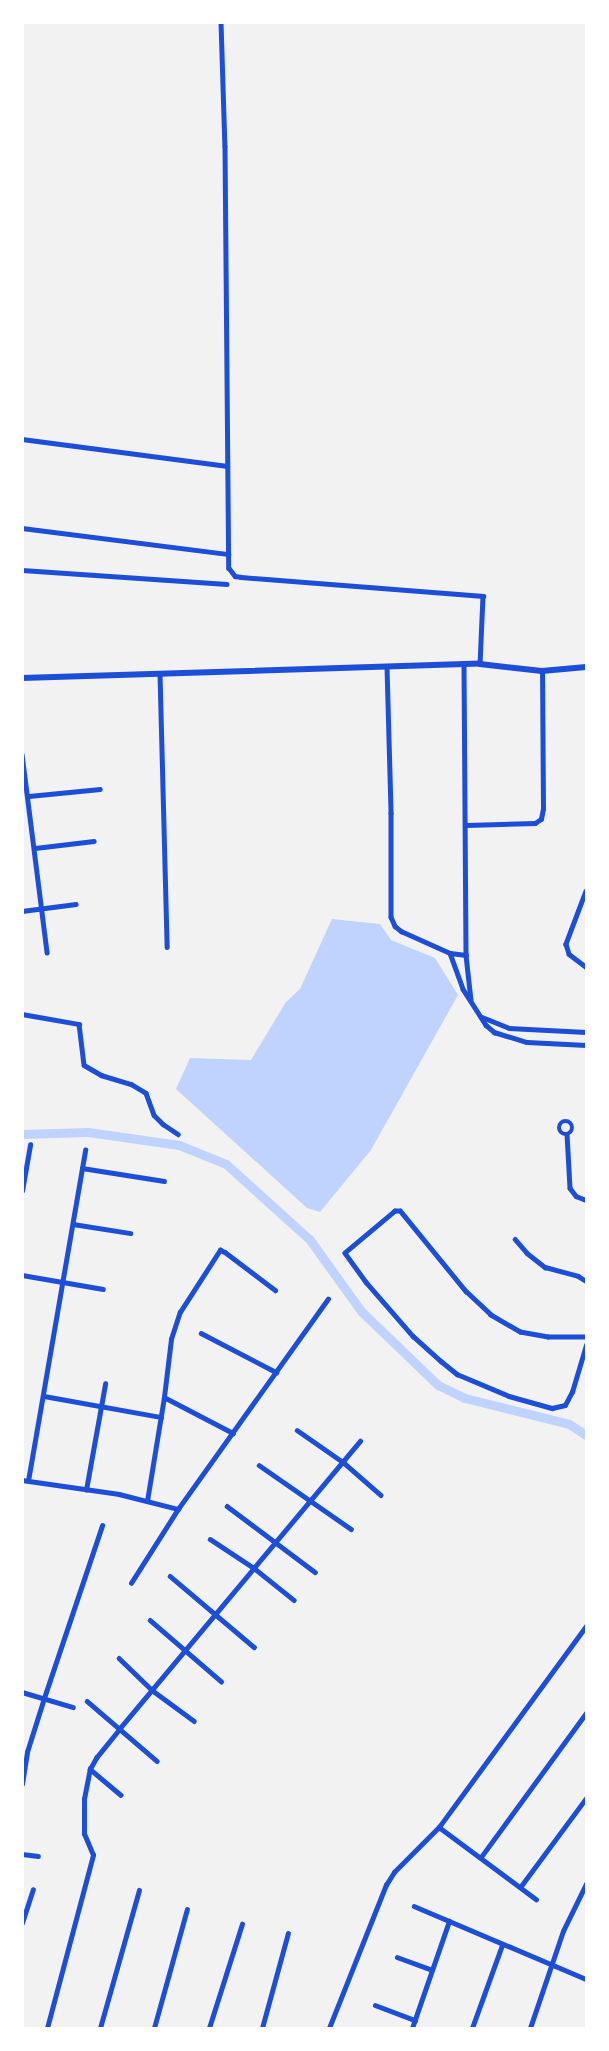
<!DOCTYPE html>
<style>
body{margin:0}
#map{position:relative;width:609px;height:2051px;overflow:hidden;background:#f2f2f2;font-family:Inter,sans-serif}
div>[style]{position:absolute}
.water>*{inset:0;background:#bfd3fe}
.canal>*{height:9px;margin:-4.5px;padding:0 4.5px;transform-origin:4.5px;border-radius:4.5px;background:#bfd3fe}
.minor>*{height:4.5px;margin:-2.25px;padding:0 2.25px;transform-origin:2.25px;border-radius:2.25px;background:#1d4ed8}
.minor>.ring{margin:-2.25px;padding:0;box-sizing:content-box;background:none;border:4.5px solid #1d4ed8;border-radius:50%}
.tertiary>*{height:5.5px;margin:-2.75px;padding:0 2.75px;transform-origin:2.75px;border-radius:2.75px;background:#1d4ed8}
span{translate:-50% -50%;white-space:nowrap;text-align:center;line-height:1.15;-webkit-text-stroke:4.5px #fff;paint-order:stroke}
.frame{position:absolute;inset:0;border:24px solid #fff;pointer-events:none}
</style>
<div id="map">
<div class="water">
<div style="clip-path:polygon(332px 919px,380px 924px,391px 940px,435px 958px,458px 995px,371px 1150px,320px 1212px,307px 1208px,176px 1089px,190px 1058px,251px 1060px,286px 1002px,300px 989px)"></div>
</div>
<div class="canal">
<div style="left:22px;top:1134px;width:66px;rotate:-1.7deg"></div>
<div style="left:88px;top:1132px;width:92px;rotate:8.1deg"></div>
<div style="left:179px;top:1145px;width:51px;rotate:22deg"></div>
<div style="left:226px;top:1164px;width:113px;rotate:42.1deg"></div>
<div style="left:310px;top:1240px;width:87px;rotate:54.3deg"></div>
<div style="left:361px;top:1311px;width:107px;rotate:43.9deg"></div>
<div style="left:438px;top:1385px;width:30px;rotate:26deg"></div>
<div style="left:465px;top:1398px;width:107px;rotate:14deg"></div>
<div style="left:569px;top:1424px;width:20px;rotate:33deg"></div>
</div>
<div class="minor">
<div style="left:221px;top:22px;width:124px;rotate:88.2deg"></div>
<div style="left:225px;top:146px;width:422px;rotate:89.5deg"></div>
<div style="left:229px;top:568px;width:10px;rotate:53deg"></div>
<div style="left:235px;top:576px;width:6px;rotate:9deg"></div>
<div style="left:241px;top:577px;width:243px;rotate:4.5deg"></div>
<div style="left:483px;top:596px;width:68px;rotate:92.5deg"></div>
<div style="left:22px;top:439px;width:207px;rotate:7.5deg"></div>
<div style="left:22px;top:528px;width:208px;rotate:7.2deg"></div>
<div style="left:22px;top:570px;width:205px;rotate:3.9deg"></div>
<div style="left:464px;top:665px;width:290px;rotate:89.6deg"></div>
<div style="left:387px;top:667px;width:146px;rotate:88.4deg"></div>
<div style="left:391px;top:813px;width:104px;rotate:90deg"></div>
<div style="left:391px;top:917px;width:10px;rotate:66deg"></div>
<div style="left:395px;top:926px;width:8px;rotate:40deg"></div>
<div style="left:401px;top:931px;width:54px;rotate:24.2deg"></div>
<div style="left:450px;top:953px;width:16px;rotate:7deg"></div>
<div style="left:466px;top:955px;width:45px;rotate:83.7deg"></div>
<div style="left:160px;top:674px;width:273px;rotate:88.5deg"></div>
<div style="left:22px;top:754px;width:200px;rotate:82.8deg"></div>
<div style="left:29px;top:796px;width:71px;rotate:-5.6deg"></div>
<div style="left:466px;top:825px;width:69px;rotate:-1.7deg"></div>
<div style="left:535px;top:823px;width:7px;rotate:-34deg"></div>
<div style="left:541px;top:819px;width:10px;rotate:-79deg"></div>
<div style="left:543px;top:809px;width:138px;rotate:-90.4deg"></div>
<div style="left:35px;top:848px;width:59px;rotate:-6.8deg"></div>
<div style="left:586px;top:891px;width:57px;rotate:110.7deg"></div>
<div style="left:566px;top:944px;width:10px;rotate:73deg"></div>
<div style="left:569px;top:954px;width:21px;rotate:37deg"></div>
<div style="left:22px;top:911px;width:54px;rotate:-7.4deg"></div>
<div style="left:450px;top:953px;width:38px;rotate:70deg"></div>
<div style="left:463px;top:989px;width:43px;rotate:57.4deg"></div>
<div style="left:486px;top:1025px;width:11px;rotate:41deg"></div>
<div style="left:494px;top:1032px;width:34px;rotate:17deg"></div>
<div style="left:527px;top:1042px;width:59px;rotate:2.9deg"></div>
<div style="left:22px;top:1014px;width:58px;rotate:10deg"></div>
<div style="left:79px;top:1024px;width:41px;rotate:83deg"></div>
<div style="left:84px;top:1065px;width:20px;rotate:30deg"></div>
<div style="left:101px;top:1075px;width:31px;rotate:17deg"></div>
<div style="left:131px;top:1084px;width:17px;rotate:31deg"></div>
<div style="left:146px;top:1093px;width:23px;rotate:70deg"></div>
<div style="left:154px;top:1115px;width:13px;rotate:45deg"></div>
<div style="left:163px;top:1124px;width:18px;rotate:34deg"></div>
<div style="left:482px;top:1017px;width:29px;rotate:22deg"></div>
<div style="left:509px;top:1028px;width:77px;rotate:3deg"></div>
<div class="ring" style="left:559px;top:1121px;width:9.5px;height:9.5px"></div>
<div style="left:567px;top:1134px;width:54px;rotate:86.8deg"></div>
<div style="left:570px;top:1188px;width:10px;rotate:53deg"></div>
<div style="left:576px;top:1196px;width:11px;rotate:22deg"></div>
<div style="left:82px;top:1168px;width:83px;rotate:9deg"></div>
<div style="left:22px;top:1191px;width:47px;rotate:-80.1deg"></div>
<div style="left:73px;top:1224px;width:58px;rotate:9deg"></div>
<div style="left:515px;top:1239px;width:18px;rotate:49deg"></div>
<div style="left:527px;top:1253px;width:23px;rotate:38deg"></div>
<div style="left:545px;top:1267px;width:34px;rotate:15deg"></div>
<div style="left:578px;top:1276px;width:9px;rotate:32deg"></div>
<div style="left:22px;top:1275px;width:82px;rotate:9.8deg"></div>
<div style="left:201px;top:1333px;width:85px;rotate:27.5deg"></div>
<div style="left:586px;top:1337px;width:38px;rotate:180deg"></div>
<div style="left:548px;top:1337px;width:28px;rotate:-170deg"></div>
<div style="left:520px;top:1332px;width:34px;rotate:-150deg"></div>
<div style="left:491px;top:1315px;width:34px;rotate:-137deg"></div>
<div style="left:466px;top:1292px;width:104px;rotate:-129.2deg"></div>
<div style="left:400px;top:1211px;width:5px;rotate:180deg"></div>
<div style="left:395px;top:1211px;width:65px;rotate:140deg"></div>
<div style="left:345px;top:1253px;width:36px;rotate:54deg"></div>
<div style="left:366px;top:1282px;width:72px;rotate:49deg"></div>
<div style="left:413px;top:1336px;width:38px;rotate:42deg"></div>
<div style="left:441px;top:1361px;width:21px;rotate:39deg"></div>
<div style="left:457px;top:1374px;width:56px;rotate:22.9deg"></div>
<div style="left:509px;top:1396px;width:45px;rotate:15.6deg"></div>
<div style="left:552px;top:1408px;width:13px;rotate:-13deg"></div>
<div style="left:565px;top:1405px;width:15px;rotate:-62deg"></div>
<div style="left:572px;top:1392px;width:49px;rotate:-73.4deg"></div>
<div style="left:44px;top:1396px;width:119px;rotate:10.2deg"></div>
<div style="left:164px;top:1397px;width:78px;rotate:27.6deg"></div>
<div style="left:297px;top:1430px;width:56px;rotate:34.8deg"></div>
<div style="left:343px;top:1462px;width:50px;rotate:41deg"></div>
<div style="left:259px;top:1465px;width:112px;rotate:34.8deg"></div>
<div style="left:22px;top:1480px;width:98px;rotate:8.2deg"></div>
<div style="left:119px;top:1494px;width:61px;rotate:14.3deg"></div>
<div style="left:28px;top:1481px;width:336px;rotate:-80.2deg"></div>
<div style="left:86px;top:1490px;width:108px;rotate:-79.8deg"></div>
<div style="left:147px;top:1501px;width:105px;rotate:-80.7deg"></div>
<div style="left:164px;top:1397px;width:58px;rotate:-83.1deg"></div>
<div style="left:171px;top:1339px;width:28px;rotate:-72deg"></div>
<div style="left:180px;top:1312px;width:74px;rotate:-57.2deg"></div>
<div style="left:220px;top:1250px;width:5px;rotate:22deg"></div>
<div style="left:225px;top:1252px;width:63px;rotate:37.2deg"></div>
<div style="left:227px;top:1506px;width:110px;rotate:36.9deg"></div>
<div style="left:210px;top:1539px;width:53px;rotate:33.4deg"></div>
<div style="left:254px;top:1568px;width:51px;rotate:38.7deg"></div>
<div style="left:170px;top:1576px;width:110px;rotate:40.2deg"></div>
<div style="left:131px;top:1583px;width:88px;rotate:-57.6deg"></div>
<div style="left:178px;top:1509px;width:258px;rotate:-54.5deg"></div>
<div style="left:150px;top:1620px;width:94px;rotate:40.7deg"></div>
<div style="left:119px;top:1658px;width:46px;rotate:44.1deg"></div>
<div style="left:152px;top:1690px;width:52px;rotate:36.4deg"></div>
<div style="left:22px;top:1692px;width:53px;rotate:16.4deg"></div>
<div style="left:87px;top:1701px;width:92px;rotate:40.6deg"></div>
<div style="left:90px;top:1769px;width:40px;rotate:40deg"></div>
<div style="left:22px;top:1784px;width:32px;rotate:-81deg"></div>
<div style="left:27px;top:1752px;width:57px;rotate:-72.5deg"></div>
<div style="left:44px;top:1698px;width:182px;rotate:-71.4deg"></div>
<div style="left:439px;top:1827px;width:121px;rotate:36.6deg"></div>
<div style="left:22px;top:1854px;width:16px;rotate:7deg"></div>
<div style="left:481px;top:1857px;width:178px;rotate:-53.9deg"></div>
<div style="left:521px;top:1886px;width:109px;rotate:-53.5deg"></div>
<div style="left:414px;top:1906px;width:187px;rotate:23deg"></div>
<div style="left:22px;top:1923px;width:35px;rotate:-72deg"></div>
<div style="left:397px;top:1957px;width:37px;rotate:20deg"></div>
<div style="left:375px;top:2005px;width:43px;rotate:20.6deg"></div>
<div style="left:47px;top:2028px;width:179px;rotate:-75.1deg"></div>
<div style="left:93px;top:1855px;width:23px;rotate:-113deg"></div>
<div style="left:84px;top:1834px;width:35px;rotate:-90deg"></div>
<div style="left:84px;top:1799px;width:31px;rotate:-79deg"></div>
<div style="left:90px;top:1769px;width:13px;rotate:-61deg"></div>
<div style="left:96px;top:1758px;width:38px;rotate:-51deg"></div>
<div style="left:120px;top:1728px;width:374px;rotate:-50.1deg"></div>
<div style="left:100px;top:2028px;width:143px;rotate:-74.2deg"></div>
<div style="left:154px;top:2028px;width:123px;rotate:-74.5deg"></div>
<div style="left:209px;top:2028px;width:109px;rotate:-72.4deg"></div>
<div style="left:262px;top:2028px;width:98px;rotate:-74.7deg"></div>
<div style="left:329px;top:2028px;width:154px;rotate:-68.3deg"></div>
<div style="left:386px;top:1885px;width:15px;rotate:-58deg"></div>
<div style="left:394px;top:1872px;width:64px;rotate:-45deg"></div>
<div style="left:439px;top:1827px;width:249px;rotate:-53.8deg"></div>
<div style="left:412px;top:2028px;width:113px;rotate:-70.9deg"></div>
<div style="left:472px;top:2028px;width:88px;rotate:-70.1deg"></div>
<div style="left:530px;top:2028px;width:102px;rotate:-71.2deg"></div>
<div style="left:563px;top:1931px;width:52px;rotate:-63.9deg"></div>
</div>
<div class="tertiary">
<div style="left:22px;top:678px;width:458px;rotate:-1.8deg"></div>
<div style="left:480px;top:664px;width:62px;rotate:6.4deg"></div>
<div style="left:542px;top:671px;width:44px;rotate:-5.2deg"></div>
</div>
<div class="frame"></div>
</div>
